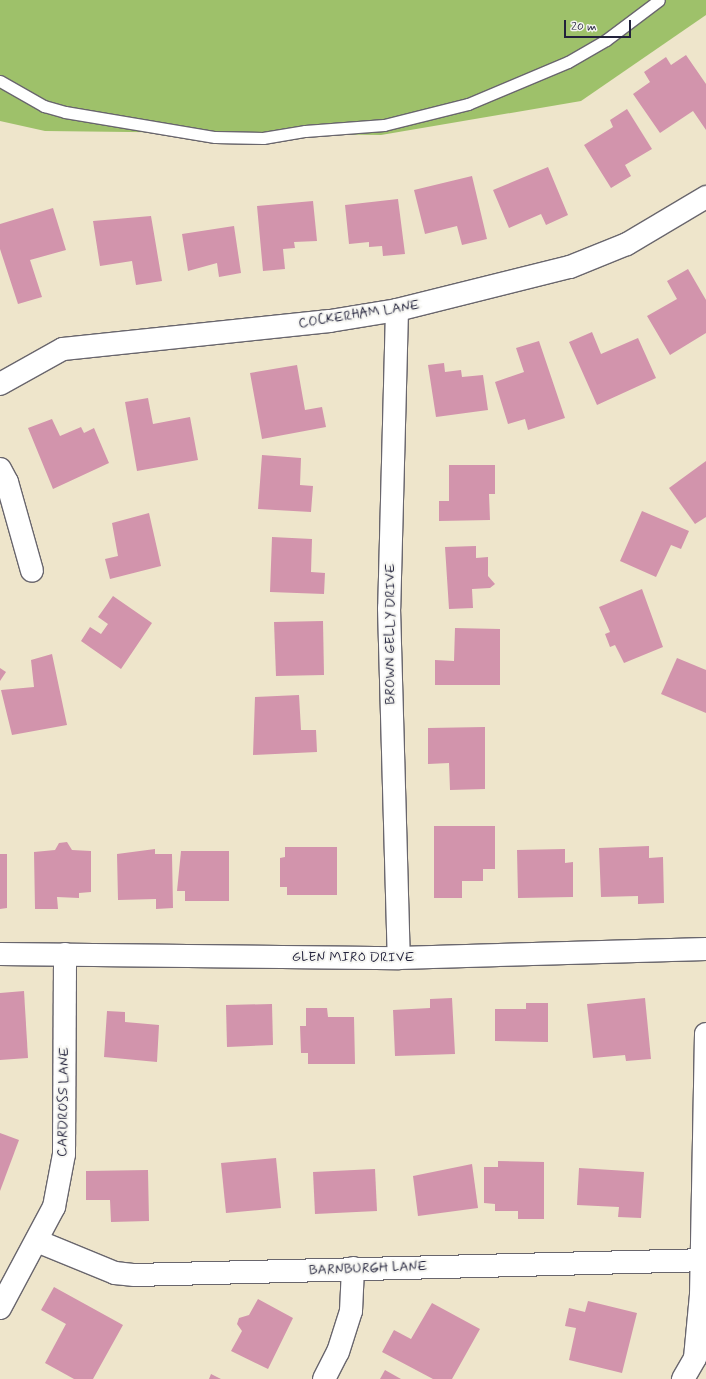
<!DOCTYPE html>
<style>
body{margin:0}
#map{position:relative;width:706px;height:1379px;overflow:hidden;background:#eee5cb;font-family:Mynerve,sans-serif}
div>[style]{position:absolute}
.green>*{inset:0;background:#9ec16a}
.building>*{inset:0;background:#d294ac}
.roads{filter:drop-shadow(1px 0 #69666d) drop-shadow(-1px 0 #69666d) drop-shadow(0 1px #69666d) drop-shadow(0 -1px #69666d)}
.service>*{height:11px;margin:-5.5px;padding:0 5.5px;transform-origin:5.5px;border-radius:5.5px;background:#fff}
.minor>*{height:22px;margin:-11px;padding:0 11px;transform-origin:11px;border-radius:11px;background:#fff}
span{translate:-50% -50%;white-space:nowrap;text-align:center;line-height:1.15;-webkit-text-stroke:4px #f6f6f2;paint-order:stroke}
.street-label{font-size:14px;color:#22223b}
.scale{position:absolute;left:564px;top:20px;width:67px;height:18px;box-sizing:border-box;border:2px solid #22223b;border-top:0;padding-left:5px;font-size:12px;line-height:14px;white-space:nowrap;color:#22223b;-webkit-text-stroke:3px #f6f6f2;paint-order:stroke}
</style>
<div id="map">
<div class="green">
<div style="clip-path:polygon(0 0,706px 0,706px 15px,581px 101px,381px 135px,45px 131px,0 121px)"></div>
</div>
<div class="building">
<div style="clip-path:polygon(686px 55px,706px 84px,706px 130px,693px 111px,660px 133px,633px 94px,650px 82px,644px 72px,666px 57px,671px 65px)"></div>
<div style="clip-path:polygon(627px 109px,652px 149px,625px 165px,631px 176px,611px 188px,584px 145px,613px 127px,610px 120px)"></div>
<div style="clip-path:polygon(548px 167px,568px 215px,546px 225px,541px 214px,509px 228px,493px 190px)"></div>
<div style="clip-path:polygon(472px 176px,487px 239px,462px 245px,457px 226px,425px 234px,414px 190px)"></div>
<div style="clip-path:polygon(398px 199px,405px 254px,383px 256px,382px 246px,369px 247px,369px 242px,349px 244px,345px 205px)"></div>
<div style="clip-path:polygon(313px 201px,317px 241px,294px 242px,295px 248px,283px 249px,285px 269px,263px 271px,257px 206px)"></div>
<div style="clip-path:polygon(53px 208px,66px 250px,30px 260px,42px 297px,18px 304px,0 249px,0 224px)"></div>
<div style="clip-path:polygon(151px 216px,162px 281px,136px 285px,132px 261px,100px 266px,93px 221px)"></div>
<div style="clip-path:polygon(234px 226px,241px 273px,219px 277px,217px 263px,188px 271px,182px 234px)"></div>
<div style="clip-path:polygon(688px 269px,706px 300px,706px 333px,670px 355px,647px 316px,677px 299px,667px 281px)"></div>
<div style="clip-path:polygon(592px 332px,601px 354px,638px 338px,656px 378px,597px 405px,569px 342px)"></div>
<div style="clip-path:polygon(539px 341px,565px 418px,528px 430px,525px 419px,508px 424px,495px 382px,524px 372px,516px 348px)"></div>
<div style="clip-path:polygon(444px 363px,445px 372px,461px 370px,462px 377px,483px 375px,488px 410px,436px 417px,428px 365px)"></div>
<div style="clip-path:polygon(297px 365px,305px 410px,322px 407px,326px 427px,262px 439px,250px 373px)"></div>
<div style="clip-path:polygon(148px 398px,153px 424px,190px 417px,198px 460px,137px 471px,125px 402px)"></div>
<div style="clip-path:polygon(52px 419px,60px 436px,81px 427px,84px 433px,94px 428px,109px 463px,53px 489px,28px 428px)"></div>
<div style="clip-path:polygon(262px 455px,301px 458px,300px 485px,313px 486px,311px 512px,258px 509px)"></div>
<div style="clip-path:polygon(706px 461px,706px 517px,695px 524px,669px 488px)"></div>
<div style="clip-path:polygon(449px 465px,495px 465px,495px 494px,489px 494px,490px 520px,439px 521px,439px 501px,449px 501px)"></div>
<div style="clip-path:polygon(642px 511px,689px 531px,681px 549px,671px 545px,656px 577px,620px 561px)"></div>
<div style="clip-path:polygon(149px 513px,161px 566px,110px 579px,105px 559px,118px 556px,112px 523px)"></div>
<div style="clip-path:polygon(272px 537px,312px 539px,311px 572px,325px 573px,324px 594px,270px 592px)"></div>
<div style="clip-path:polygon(476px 546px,476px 558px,488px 557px,488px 576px,495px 584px,490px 588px,472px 589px,473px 608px,449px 609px,445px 547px)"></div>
<div style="clip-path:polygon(642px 589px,663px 647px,624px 663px,615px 645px,610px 647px,605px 634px,610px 632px,599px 607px)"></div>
<div style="clip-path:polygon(113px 596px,152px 623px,121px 669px,81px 641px,90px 627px,101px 634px,108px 624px,98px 617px)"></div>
<div style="clip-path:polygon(323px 621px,324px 675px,276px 676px,274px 622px)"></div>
<div style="clip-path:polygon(455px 628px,500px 629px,500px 685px,435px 685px,435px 660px,454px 661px)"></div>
<div style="clip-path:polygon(52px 654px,67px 725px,12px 735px,1px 690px,34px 687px,31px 660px)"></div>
<div style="clip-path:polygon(677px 658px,706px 670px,706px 713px,661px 694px)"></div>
<div style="clip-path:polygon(0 668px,6px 672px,0 681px)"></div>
<div style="clip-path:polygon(299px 695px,301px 730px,316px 730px,317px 752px,253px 755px,255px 697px)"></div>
<div style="clip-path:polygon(485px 727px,485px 789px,450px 790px,449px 763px,428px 764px,428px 728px)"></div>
<div style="clip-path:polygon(434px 826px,495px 826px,495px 869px,483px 869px,483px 881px,462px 881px,462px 898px,434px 898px)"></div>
<div style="clip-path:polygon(67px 842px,72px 850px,91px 851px,91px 892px,79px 893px,79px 898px,57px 897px,58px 909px,35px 909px,34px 852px,55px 850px,59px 843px)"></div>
<div style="clip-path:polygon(649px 846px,649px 858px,663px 857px,664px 903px,638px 904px,638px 896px,601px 897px,599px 848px)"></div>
<div style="clip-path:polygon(285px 847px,337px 847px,337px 895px,287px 895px,287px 887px,280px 887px,280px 858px,285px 857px)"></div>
<div style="clip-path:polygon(155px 849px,155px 854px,172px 854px,173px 908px,156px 909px,156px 899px,118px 900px,117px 854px)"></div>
<div style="clip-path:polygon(565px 849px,565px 863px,573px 862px,573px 897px,518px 898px,517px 850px)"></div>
<div style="clip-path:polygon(181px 851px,229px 851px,229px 901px,185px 901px,185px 891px,177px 891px)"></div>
<div style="clip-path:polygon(0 854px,7px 854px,7px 908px,0 909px)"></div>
<div style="clip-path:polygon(24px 991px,28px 1058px,0 1060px,0 993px)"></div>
<div style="clip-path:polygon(452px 998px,455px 1054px,395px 1056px,393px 1010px,430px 1008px,430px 999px)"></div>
<div style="clip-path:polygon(645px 998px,651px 1059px,626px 1061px,625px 1055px,593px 1058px,587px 1004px)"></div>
<div style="clip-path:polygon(526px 1003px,548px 1003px,548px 1042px,495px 1041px,495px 1009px,526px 1009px)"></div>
<div style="clip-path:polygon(272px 1004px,273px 1045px,227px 1047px,226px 1005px)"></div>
<div style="clip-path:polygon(306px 1008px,327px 1008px,328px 1017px,354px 1017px,355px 1064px,308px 1064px,308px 1053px,301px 1053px,300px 1026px,306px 1026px)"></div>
<div style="clip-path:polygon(107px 1011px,125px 1012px,125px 1022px,159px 1025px,157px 1062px,104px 1057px)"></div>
<div style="clip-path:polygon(0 1133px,19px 1140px,0 1191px)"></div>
<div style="clip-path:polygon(276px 1158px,281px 1208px,226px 1213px,221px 1163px)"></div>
<div style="clip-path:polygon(498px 1161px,544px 1162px,544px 1219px,518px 1219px,518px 1211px,495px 1211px,495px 1204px,484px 1203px,484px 1167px,498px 1167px)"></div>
<div style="clip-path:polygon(472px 1164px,478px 1208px,418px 1216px,413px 1176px)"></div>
<div style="clip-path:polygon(579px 1168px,644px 1172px,641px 1218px,618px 1217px,619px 1207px,577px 1205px)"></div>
<div style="clip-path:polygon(375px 1169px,377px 1211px,315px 1214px,313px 1172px)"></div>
<div style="clip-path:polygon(148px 1170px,149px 1221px,111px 1222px,110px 1200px,86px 1200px,86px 1171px)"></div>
<div style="clip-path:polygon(54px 1287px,123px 1325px,93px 1379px,74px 1379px,45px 1363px,66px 1324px,41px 1310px)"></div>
<div style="clip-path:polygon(258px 1299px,293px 1318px,268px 1369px,231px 1351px,242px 1331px,237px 1324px,239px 1318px,249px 1315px)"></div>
<div style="clip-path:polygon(588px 1301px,637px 1313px,622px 1373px,569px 1360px,576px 1328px,565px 1326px,569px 1308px,585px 1312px)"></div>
<div style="clip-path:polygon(432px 1303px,480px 1329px,452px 1379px,433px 1379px,382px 1352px,394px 1330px,411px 1339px)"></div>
<div style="clip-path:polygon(385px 1370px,401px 1379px,380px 1379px)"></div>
<div style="clip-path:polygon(211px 1374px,221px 1379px,209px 1379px)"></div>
</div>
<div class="roads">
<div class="service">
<div style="left:0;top:81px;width:51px;rotate:29.6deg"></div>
<div style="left:44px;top:106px;width:22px;rotate:16deg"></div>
<div style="left:65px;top:112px;width:152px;rotate:9.5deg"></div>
<div style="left:215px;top:137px;width:48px;rotate:1.2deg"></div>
<div style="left:263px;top:138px;width:43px;rotate:-9.5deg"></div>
<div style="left:305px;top:131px;width:79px;rotate:-4.3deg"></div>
<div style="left:384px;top:125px;width:87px;rotate:-14deg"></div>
<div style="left:468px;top:104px;width:108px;rotate:-22.8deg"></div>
<div style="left:568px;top:62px;width:44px;rotate:-30.1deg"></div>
<div style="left:606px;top:40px;width:66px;rotate:-37deg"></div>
</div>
<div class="minor">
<div style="left:397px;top:310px;width:298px;rotate:91.5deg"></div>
<div style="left:389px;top:608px;width:350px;rotate:88.4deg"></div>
<div style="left:0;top:384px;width:72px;rotate:-29.1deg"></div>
<div style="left:63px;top:349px;width:268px;rotate:-6deg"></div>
<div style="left:330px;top:321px;width:68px;rotate:-9.3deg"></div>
<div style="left:397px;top:310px;width:178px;rotate:-14deg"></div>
<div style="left:570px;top:267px;width:61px;rotate:-22deg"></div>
<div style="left:627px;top:244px;width:92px;rotate:-30.7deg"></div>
<div style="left:0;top:469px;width:15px;rotate:62deg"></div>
<div style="left:7px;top:482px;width:92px;rotate:74.3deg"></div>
<div style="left:0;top:954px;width:399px;rotate:0.6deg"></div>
<div style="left:399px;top:958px;width:307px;rotate:-1.7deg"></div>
<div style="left:37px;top:1241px;width:84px;rotate:22.3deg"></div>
<div style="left:115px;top:1273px;width:20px;rotate:6deg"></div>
<div style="left:135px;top:1275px;width:571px;rotate:-1.5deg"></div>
<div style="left:0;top:1308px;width:115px;rotate:-61.9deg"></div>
<div style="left:54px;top:1207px;width:54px;rotate:-79.3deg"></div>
<div style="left:64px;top:1154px;width:200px;rotate:-89.7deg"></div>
<div style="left:324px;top:1379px;width:30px;rotate:-63deg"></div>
<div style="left:338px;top:1352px;width:43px;rotate:-72.4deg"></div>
<div style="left:351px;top:1311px;width:43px;rotate:-87.3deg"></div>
<div style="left:683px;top:1379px;width:24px;rotate:-60deg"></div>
<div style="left:695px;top:1358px;width:63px;rotate:-84.6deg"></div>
<div style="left:701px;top:1295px;width:261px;rotate:-88.9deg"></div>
</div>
</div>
<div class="street-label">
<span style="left:359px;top:314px;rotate:-9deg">COCKERHAM LANE</span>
<span style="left:390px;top:634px;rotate:-90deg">BROWN GELLY DRIVE</span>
<span style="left:353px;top:957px">GLEN MIRO DRIVE</span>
<span style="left:63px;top:1102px;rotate:-89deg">CARDROSS LANE</span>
<span style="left:368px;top:1268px;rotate:-2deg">BARNBURGH LANE</span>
</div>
<div class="scale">20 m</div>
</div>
